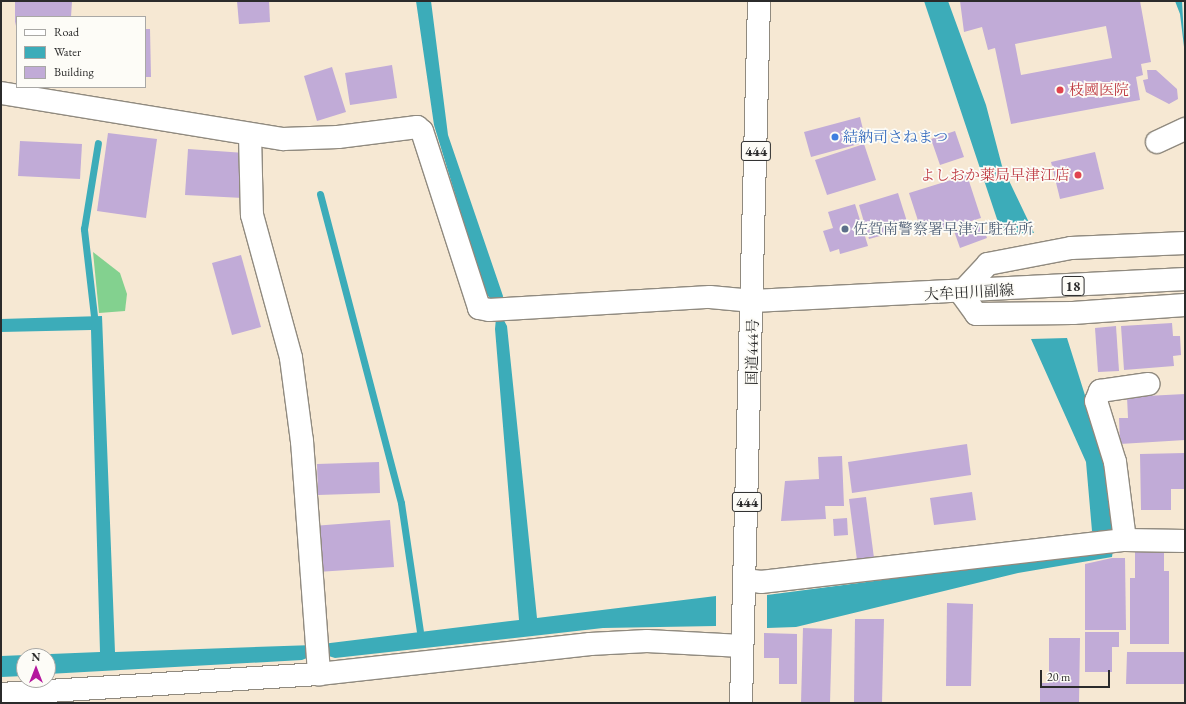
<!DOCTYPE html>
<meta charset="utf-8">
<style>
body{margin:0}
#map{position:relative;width:1186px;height:704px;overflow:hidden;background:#f6e8d3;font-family:"EB Garamond","Noto Serif JP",serif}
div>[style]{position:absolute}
.green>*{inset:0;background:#83d18f}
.water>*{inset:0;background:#3cacb9}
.stream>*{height:7px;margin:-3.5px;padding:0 3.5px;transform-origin:3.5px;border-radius:3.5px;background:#3cacb9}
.building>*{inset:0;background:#c1abd7}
.roads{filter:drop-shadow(1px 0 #908a7f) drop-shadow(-1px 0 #908a7f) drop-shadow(0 1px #908a7f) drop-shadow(0 -1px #908a7f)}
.minor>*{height:22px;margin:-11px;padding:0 11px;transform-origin:11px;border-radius:11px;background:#fff}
.major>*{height:22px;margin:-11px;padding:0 11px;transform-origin:11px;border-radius:11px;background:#fff}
.highway>*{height:22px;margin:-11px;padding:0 11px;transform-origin:11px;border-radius:11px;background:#fff}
.dots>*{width:11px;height:11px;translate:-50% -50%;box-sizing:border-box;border:2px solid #fdfcf7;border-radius:50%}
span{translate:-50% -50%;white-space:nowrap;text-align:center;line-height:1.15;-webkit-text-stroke:3.5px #fdfcf7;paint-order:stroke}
.shield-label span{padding:1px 3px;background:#fdfcf7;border:1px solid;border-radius:3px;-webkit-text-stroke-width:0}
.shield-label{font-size:14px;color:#2b2b2b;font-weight:700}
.health-label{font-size:15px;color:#be3a42}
.left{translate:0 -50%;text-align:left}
.right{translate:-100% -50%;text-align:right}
.shop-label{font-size:15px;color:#366cbe}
.service-label{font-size:15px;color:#4e5e75}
.street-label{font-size:15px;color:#2b2b2b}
.frame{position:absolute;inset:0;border:2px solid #2b2b2b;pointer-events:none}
.legend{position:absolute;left:16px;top:16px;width:130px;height:72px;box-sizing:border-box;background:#fdfcf7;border:1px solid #a9a8a5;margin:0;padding:5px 7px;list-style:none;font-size:12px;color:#2b2b2b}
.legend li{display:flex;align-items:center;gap:8px;height:20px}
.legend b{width:20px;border:1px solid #a9a8a5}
.north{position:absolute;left:16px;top:648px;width:40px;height:40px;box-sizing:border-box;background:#fdfcf7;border:1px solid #a9a8a5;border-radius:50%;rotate:0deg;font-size:11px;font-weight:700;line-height:16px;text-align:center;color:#2b2b2b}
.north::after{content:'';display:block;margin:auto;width:14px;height:18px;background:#b5179e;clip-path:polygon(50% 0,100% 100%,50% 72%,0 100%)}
.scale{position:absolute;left:1040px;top:670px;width:70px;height:18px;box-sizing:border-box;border:2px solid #2b2b2b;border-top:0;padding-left:5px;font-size:12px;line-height:14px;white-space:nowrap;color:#2b2b2b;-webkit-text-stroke:3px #fdfcf7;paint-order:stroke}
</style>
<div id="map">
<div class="green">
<div style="clip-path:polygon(93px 252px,120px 273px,127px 294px,125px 311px,99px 313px)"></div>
</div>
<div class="water">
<div style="clip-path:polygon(416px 1px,431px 1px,448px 135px,503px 296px,501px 315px,507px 326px,537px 618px,716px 596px,716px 626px,603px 628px,335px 658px,319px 653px,302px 660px,48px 674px,48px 656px,24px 656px,24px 676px,1px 677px,1px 656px,100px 652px,91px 330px,1px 332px,1px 319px,102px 316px,115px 652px,314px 645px,519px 620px,495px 329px,497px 307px,485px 292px,434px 125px)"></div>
<div style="clip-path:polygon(924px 1px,948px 1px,986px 105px,1002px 166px,1034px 233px,1002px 234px)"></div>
<div style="clip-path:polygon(1175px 1px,1182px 1px,1185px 55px,1180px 14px)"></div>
<div style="clip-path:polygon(1067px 338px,1100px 443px,1116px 531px,1092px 531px,1086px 462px,1031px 339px)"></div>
<div style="clip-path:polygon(1113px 550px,1112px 557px,1018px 573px,796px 627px,767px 628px,767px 595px)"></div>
</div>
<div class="stream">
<div style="left:320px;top:194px;width:319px;rotate:75.3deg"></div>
<div style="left:401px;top:503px;width:129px;rotate:81.6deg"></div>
<div style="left:94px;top:316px;width:88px;rotate:-96.6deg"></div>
<div style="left:84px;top:229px;width:87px;rotate:-80.8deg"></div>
</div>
<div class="building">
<div style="clip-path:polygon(15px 1px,72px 1px,71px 17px,17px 17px,15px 26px)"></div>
<div style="clip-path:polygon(237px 1px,269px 1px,270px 22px,239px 24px)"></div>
<div style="clip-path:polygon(evenodd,960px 1px,1140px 1px,1151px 62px,1141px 64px,1143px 75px,1136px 77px,1140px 100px,1011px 124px,995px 48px,988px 50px,982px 27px,964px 32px,960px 1px,1106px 26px,1112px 58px,1021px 75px,1015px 44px,1106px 26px)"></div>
<div style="clip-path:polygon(145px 29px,150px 29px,151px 77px,145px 77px)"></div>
<div style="clip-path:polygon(392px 65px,397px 98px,350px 105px,345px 73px)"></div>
<div style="clip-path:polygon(332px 67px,346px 112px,317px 121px,304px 76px)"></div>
<div style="clip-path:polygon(1147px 70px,1156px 70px,1177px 89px,1178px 99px,1169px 104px,1146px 92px,1143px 80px,1148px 79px)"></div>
<div style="clip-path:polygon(860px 117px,866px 142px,811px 157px,804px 132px)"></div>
<div style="clip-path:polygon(955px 131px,964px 157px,940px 165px,931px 139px)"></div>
<div style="clip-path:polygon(108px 133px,157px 139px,146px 218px,97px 211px)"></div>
<div style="clip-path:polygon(20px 141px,82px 144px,80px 179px,18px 176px)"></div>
<div style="clip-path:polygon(864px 144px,876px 180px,827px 195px,815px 160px)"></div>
<div style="clip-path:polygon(188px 149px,245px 153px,243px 198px,185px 195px)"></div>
<div style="clip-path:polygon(1095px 152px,1104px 189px,1060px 199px,1051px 162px)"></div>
<div style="clip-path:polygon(967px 175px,981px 218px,923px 236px,909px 193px)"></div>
<div style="clip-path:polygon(898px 193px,909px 228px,869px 239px,859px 205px)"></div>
<div style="clip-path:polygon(855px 204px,868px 246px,840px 254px,839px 249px,830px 252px,823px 231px,833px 228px,828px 212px)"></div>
<div style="clip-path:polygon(981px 222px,987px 238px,960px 248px,954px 231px)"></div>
<div style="clip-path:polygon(241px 255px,261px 327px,232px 335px,212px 263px)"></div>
<div style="clip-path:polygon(1172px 323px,1173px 336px,1180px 336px,1181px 355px,1173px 356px,1174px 366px,1124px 370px,1121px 326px)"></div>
<div style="clip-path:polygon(1116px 326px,1119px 371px,1098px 372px,1095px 328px)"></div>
<div style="clip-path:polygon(1185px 394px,1185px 440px,1120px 444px,1119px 418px,1128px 418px,1127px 397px)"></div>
<div style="clip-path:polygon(967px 444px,971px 475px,852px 493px,848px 462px)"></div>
<div style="clip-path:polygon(1185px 453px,1185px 489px,1171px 489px,1171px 510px,1141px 510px,1140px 454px)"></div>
<div style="clip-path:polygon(842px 456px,844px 506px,825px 506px,826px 519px,781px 521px,785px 481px,819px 479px,818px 457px)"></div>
<div style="clip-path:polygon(379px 462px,380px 493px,318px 495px,317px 464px)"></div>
<div style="clip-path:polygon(972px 492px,976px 520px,934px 525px,930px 498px)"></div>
<div style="clip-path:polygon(866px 497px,874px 558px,857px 560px,849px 499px)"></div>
<div style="clip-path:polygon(847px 518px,848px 535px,834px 536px,833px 519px)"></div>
<div style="clip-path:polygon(390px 520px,394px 567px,317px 572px,313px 526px)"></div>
<div style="clip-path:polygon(1135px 550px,1164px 550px,1164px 571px,1169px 571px,1169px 644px,1130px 644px,1130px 578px,1135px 578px)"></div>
<div style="clip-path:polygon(1112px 558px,1125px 558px,1126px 630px,1085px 630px,1085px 564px)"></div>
<div style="clip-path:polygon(947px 603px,973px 604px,971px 686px,946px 686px)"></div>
<div style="clip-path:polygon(855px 619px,884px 619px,882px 703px,854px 703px)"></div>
<div style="clip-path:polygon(803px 628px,832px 629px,830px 703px,801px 703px)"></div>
<div style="clip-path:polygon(1085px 632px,1119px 632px,1119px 647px,1112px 647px,1112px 672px,1085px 672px)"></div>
<div style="clip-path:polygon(764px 633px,797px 634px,797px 684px,779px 684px,779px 658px,764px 658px)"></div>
<div style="clip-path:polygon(1049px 638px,1080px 638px,1079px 703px,1040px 703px,1040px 683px,1049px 683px)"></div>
<div style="clip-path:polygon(1127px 652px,1185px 652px,1185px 684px,1126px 684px)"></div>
</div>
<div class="roads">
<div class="minor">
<div style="left:1px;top:93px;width:286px;rotate:9.3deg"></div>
<div style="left:283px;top:139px;width:55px;rotate:-2.1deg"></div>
<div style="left:338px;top:137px;width:80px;rotate:-7.2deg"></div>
<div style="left:417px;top:127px;width:6px;rotate:39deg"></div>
<div style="left:422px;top:131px;width:186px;rotate:72.1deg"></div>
<div style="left:479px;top:308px;width:10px;rotate:11deg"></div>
<div style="left:489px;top:310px;width:221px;rotate:-3.4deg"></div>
<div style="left:710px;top:297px;width:43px;rotate:5.3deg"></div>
<div style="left:250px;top:135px;width:80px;rotate:88.6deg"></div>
<div style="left:252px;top:215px;width:148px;rotate:74.7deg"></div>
<div style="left:291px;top:358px;width:84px;rotate:82.5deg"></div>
<div style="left:302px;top:441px;width:234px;rotate:85.8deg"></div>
<div style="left:1157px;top:142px;width:31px;rotate:-25deg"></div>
<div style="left:1185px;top:243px;width:114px;rotate:177.5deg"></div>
<div style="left:1071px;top:248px;width:85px;rotate:169.1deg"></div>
<div style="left:988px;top:264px;width:40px;rotate:133deg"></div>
<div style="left:961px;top:293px;width:26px;rotate:54deg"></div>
<div style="left:976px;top:314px;width:97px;rotate:-0.6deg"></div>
<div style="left:1073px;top:313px;width:112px;rotate:-4.1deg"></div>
<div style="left:1125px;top:540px;width:79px;rotate:-97.3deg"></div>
<div style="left:1115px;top:462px;width:64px;rotate:-107.3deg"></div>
<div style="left:1096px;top:401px;width:11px;rotate:-68deg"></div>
<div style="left:1100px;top:391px;width:49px;rotate:-8.3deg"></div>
<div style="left:745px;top:580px;width:16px;rotate:7deg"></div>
<div style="left:761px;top:582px;width:366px;rotate:-6.6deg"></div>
<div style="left:1125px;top:540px;width:60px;rotate:1deg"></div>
<div style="left:1px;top:694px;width:319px;rotate:-3.6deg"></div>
<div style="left:319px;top:674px;width:273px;rotate:-6.3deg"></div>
<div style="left:590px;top:644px;width:57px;rotate:-3deg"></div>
<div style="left:647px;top:641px;width:95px;rotate:3deg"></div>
</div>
<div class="major">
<div style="left:753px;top:301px;width:433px;rotate:-2.9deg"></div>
</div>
<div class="highway">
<div style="left:741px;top:703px;width:702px;rotate:-88.53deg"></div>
</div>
</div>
<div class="dots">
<div style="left:1060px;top:90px;background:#e0444e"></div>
<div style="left:835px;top:137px;background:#3f7fe0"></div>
<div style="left:1078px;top:175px;background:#e0444e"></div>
<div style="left:845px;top:229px;background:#5c6f8a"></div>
</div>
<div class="shield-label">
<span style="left:756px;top:151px">444</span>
<span style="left:1073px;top:286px">18</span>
<span style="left:747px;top:502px">444</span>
</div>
<div class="health-label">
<span class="left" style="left:1069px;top:90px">枝國医院</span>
<span class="right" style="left:1070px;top:175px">よしおか薬局早津江店</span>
</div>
<div class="shop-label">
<span class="left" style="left:843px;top:137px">結納司さねまつ</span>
</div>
<div class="service-label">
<span class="left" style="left:853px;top:229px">佐賀南警察署早津江駐在所</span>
</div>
<div class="street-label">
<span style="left:969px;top:292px;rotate:-3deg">大牟田川副線</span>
<span style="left:752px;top:352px;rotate:-89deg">国道444号</span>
</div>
<div class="frame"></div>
<ul class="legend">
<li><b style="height:5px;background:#fff"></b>Road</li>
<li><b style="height:11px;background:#3cacb9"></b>Water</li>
<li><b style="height:11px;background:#c1abd7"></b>Building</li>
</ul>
<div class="north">N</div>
<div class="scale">20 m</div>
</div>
